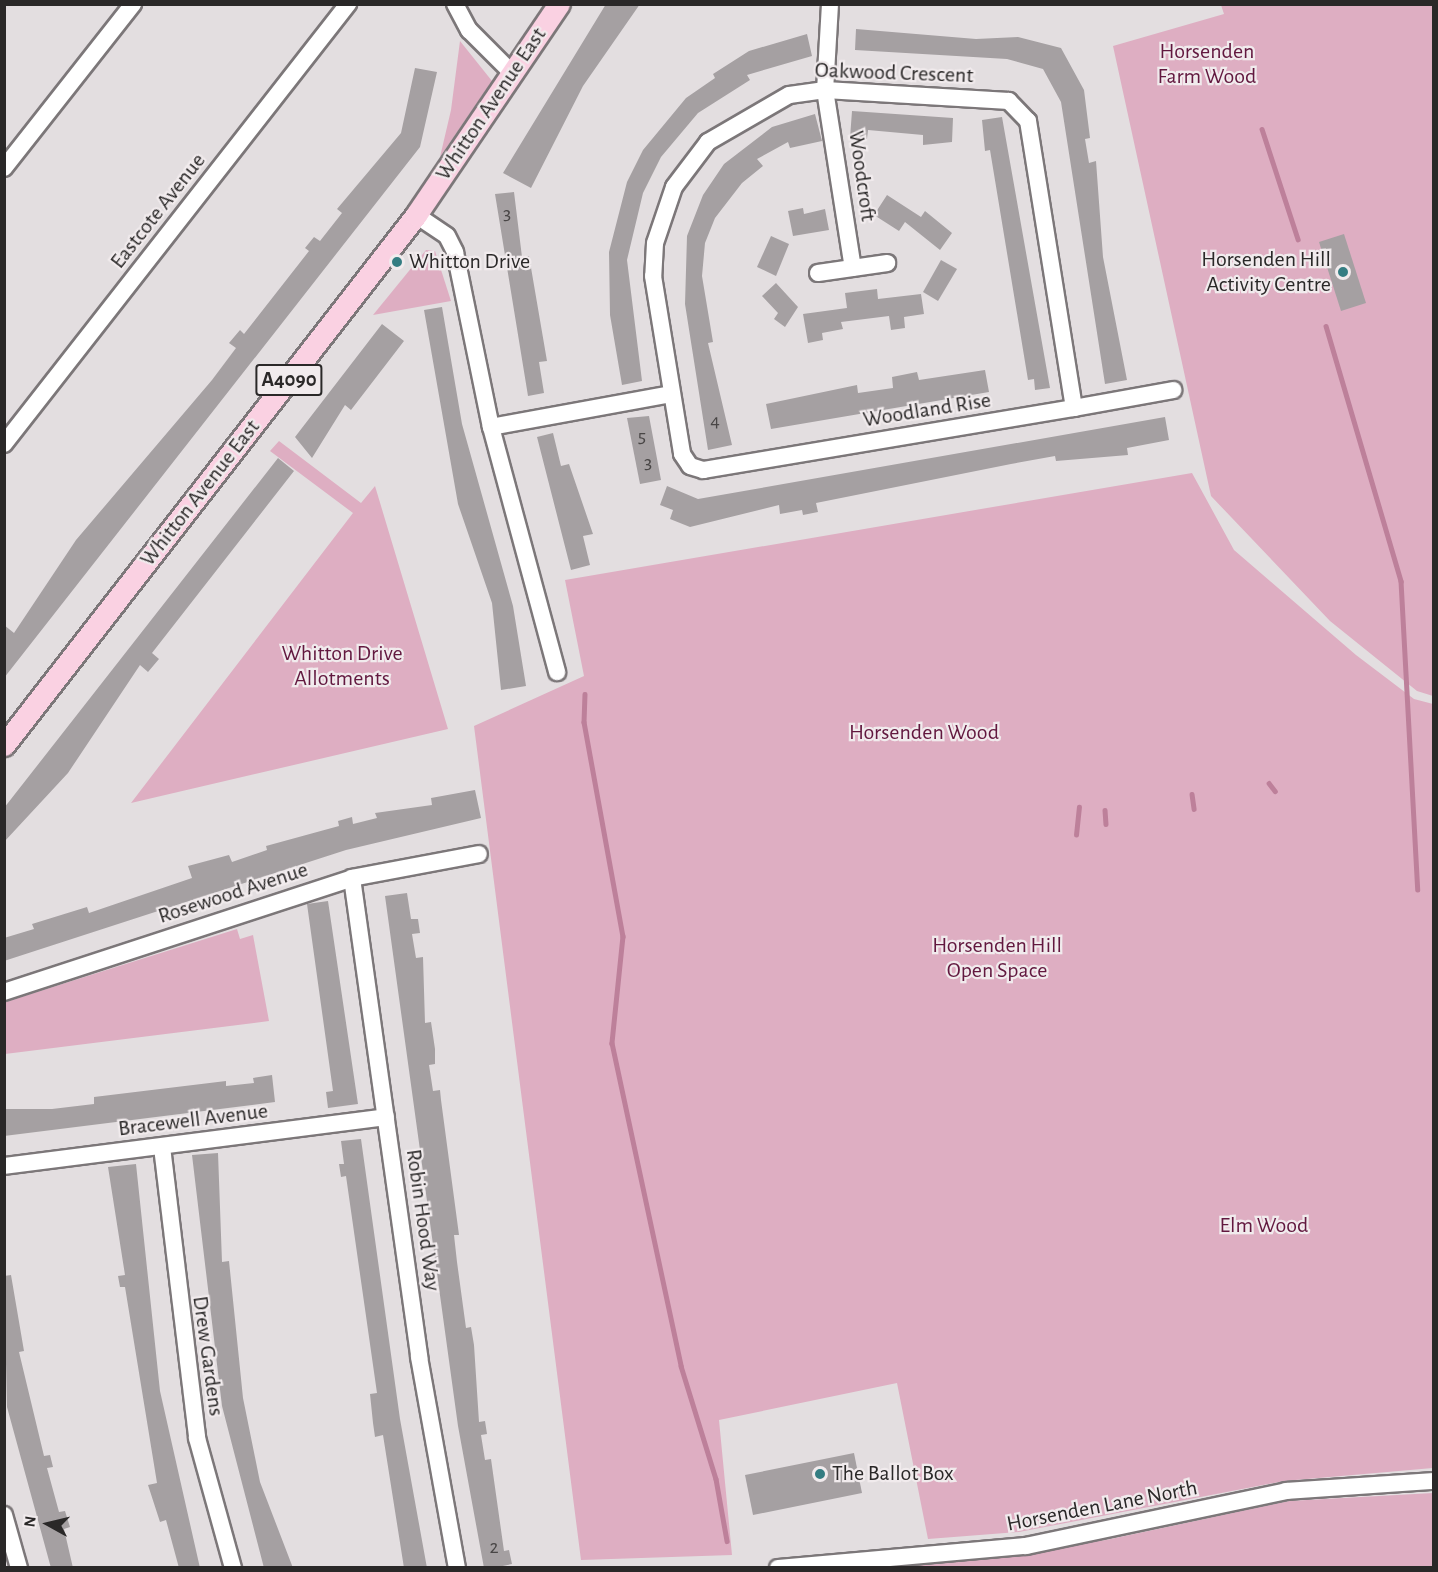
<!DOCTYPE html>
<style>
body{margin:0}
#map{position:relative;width:1438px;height:1572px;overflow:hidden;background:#e3dee0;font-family:"Alegreya Sans",sans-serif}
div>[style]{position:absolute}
.green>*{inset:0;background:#deaec2}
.stream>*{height:4.5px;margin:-2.25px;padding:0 2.25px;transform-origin:2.25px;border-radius:2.25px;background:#bd809a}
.building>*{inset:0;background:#a5a0a2}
.roads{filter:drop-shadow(2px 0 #7c7779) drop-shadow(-2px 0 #7c7779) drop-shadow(0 2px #7c7779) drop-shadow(0 -2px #7c7779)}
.minor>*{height:16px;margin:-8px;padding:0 8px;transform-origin:8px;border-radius:8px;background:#fff}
.major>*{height:21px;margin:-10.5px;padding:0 10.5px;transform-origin:10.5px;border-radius:10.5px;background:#fad1e2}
.dots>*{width:16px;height:16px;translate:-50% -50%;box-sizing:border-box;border:3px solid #f1ebed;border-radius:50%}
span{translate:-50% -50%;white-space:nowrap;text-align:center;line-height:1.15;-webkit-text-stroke:4.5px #f1ebed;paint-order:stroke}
.number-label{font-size:20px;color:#494646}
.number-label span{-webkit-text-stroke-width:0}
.shield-label span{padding:2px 4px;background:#f1ebed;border:2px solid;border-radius:4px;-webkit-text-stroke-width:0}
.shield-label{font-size:21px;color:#2a2828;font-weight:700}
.park-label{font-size:22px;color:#62183f}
.street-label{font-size:22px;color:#2a2828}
.poi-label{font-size:22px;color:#2a2828}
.right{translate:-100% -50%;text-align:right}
.left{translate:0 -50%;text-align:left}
.frame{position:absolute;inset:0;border:6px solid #2a2828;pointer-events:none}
.north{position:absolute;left:18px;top:1494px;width:60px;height:60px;-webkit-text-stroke:4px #f1ebed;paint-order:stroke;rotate:278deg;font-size:16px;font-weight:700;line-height:24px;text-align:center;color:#2a2828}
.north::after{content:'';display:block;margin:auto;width:21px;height:27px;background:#2a2828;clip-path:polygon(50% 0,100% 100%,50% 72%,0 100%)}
</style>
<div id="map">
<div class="green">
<div style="clip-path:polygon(1221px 5px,1433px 5px,1433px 696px,1417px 691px,1330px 621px,1211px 496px,1113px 46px,1224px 14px)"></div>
<div style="clip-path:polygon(460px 41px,492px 81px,440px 157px,451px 110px)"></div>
<div style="clip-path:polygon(426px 250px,435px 251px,451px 301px,373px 315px)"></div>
<div style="clip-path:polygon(279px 441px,361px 503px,375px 486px,448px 729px,131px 803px,353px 513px,270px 451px)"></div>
<div style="clip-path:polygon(1192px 473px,1234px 550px,1356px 655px,1414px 699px,1433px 704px,1433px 1468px,1284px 1481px,1019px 1532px,928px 1539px,897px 1383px,719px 1420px,732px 1555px,581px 1560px,474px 726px,584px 676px,565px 580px)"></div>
<div style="clip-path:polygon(237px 929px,240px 939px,253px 935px,269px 1021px,5px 1054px,5px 1002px)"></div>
<div style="clip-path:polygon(1433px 1493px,1433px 1567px,886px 1568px,1106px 1540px,1289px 1501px)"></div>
</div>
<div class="stream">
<div style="left:1262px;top:129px;width:116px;rotate:71.9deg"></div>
<div style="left:1326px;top:326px;width:266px;rotate:73.6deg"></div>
<div style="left:1401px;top:581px;width:309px;rotate:86.9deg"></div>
<div style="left:585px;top:694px;width:28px;rotate:92deg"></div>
<div style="left:584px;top:722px;width:218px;rotate:79.7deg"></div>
<div style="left:623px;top:936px;width:108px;rotate:95.9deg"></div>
<div style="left:612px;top:1043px;width:330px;rotate:77.9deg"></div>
<div style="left:681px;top:1366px;width:118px;rotate:72.8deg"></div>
<div style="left:716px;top:1479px;width:63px;rotate:79.9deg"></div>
<div style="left:1269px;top:783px;width:10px;rotate:53deg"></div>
<div style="left:1192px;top:794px;width:15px;rotate:82deg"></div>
<div style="left:1105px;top:810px;width:14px;rotate:86deg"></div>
<div style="left:1076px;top:835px;width:28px;rotate:-84deg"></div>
</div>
<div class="building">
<div style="clip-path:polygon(606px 4px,640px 4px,583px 86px,531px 188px,503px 173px)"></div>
<div style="clip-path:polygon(856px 29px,976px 39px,1018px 37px,1061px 48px,1084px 90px,1090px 138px,1085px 139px,1089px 163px,1096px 161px,1103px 257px,1127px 380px,1105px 384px,1061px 102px,1043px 69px,1007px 59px,855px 50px)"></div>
<div style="clip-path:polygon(807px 34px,812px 56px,747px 75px,750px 80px,698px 113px,661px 157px,643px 193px,627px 260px,642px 381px,622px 385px,610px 315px,609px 252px,627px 182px,643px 150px,686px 98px,715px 78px,713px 74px,749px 51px)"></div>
<div style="clip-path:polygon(415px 68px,437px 72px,420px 147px,4px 678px,4px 625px,14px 633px,76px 540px,212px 380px,236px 348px,229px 343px,240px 330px,244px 334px,309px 251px,305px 248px,314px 237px,320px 241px,342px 213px,337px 209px,401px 133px)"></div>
<div style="clip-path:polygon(852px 111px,953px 118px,952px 142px,923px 145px,923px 135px,868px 130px,867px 139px,850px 138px)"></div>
<div style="clip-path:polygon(815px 114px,822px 141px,790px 148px,788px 142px,757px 159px,763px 166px,742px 183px,715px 218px,705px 243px,702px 276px,713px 342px,708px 343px,732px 445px,708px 450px,685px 304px,687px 236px,703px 195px,724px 164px,772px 127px)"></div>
<div style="clip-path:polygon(1002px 117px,1050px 388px,1035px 390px,1034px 379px,1028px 380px,990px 150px,985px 151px,982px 120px)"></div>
<div style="clip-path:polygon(514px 192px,522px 257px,529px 256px,547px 361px,539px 362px,544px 393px,528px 396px,495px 194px)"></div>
<div style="clip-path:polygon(887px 195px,921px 217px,925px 211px,952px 233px,940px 250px,905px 222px,899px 231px,874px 215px)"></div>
<div style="clip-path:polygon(803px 208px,804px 214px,825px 209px,829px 230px,793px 236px,788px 211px)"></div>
<div style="clip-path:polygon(1344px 234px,1366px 303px,1341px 311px,1319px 242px)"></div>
<div style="clip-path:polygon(771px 236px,789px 244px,776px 276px,757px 267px)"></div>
<div style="clip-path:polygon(941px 260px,957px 269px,938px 301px,923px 292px)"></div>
<div style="clip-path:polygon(776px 283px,798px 307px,785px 327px,774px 319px,778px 313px,762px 296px)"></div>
<div style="clip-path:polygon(877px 289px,878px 299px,921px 294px,924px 314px,904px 317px,905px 328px,891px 330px,889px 316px,841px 322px,843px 329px,822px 333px,823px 340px,808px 343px,803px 314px,847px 308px,845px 293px)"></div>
<div style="clip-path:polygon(442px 307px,462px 424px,513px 606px,526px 686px,501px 690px,492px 603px,458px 504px,424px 310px)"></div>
<div style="clip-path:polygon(382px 324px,404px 341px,351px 410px,345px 405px,312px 458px,295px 437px)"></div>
<div style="clip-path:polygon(985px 370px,989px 392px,771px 429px,766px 404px,857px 385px,858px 393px,893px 388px,892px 377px,917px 372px,919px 380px)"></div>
<div style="clip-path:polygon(649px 416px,661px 480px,640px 484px,627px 418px)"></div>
<div style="clip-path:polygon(1165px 417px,1169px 440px,1127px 448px,1128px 455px,1056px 461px,1055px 456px,1011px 464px,816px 503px,818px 512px,803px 515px,802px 510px,780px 514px,779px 505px,690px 527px,670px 519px,673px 510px,660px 505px,667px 486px,698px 499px)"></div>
<div style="clip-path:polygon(553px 433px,561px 466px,569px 464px,593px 534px,583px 536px,590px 565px,571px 570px,537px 437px)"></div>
<div style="clip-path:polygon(278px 458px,294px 471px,152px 653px,159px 659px,148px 672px,140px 665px,68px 773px,4px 842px,4px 808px)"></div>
<div style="clip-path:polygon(475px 790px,481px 818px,346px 850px,4px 961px,4px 938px,34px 929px,32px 924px,87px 907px,89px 913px,192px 878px,188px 866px,229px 855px,232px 862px,267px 850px,266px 846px,339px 826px,338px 821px,352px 817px,353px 824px,377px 818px,375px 813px,432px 805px,431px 798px)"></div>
<div style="clip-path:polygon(407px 893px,411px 919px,418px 919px,420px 933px,412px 934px,416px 958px,423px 957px,425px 1023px,431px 1022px,435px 1049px,435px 1064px,429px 1065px,433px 1091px,440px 1090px,441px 1100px,459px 1235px,454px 1235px,457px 1262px,466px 1328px,471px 1327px,474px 1345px,479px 1422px,485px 1421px,487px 1434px,481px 1435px,485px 1460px,491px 1459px,504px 1551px,509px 1550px,512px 1564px,493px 1568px,484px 1568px,458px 1426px,385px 896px)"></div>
<div style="clip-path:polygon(328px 901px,358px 1104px,328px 1108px,326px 1092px,333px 1091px,307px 904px)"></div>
<div style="clip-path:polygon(272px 1075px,275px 1102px,4px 1136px,4px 1109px,52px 1109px,94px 1104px,94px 1097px,226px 1081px,226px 1086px,254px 1083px,253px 1078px)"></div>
<div style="clip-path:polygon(361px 1139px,400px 1419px,427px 1568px,404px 1568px,383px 1435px,375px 1437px,373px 1423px,370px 1394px,377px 1393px,346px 1176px,341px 1177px,339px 1164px,344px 1164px,341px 1141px)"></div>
<div style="clip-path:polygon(218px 1153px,222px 1262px,229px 1261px,243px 1398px,260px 1482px,293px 1568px,264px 1568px,222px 1406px,192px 1155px)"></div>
<div style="clip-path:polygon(136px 1164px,160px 1391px,200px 1568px,179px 1568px,166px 1520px,160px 1522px,148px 1485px,157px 1483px,125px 1287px,120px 1287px,118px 1276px,125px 1275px,108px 1167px)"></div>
<div style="clip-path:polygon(11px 1275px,24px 1351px,19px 1352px,44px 1456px,50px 1455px,53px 1467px,47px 1468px,59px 1512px,65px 1511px,70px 1527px,64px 1529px,73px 1568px,51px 1568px,7px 1407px,4px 1276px)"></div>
<div style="clip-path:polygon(854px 1453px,862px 1493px,753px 1515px,745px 1475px)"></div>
</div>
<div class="roads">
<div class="minor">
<div style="left:455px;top:4px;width:30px;rotate:62deg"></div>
<div style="left:469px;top:30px;width:61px;rotate:45deg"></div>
<div style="left:830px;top:4px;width:86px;rotate:93.3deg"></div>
<div style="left:825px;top:90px;width:180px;rotate:81.1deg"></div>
<div style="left:4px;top:168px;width:209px;rotate:-51.8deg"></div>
<div style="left:416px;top:215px;width:37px;rotate:34deg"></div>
<div style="left:447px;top:236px;width:18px;rotate:63deg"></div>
<div style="left:455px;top:252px;width:179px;rotate:78.4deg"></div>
<div style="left:491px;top:427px;width:254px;rotate:74.9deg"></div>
<div style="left:818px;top:273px;width:70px;rotate:-8.2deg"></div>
<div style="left:1074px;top:408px;width:291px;rotate:-99.1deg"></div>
<div style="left:1028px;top:121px;width:28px;rotate:-134deg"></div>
<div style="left:1009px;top:101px;width:184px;rotate:-176.6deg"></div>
<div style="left:825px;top:90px;width:36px;rotate:172deg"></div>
<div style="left:789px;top:95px;width:94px;rotate:149.9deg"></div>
<div style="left:708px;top:142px;width:56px;rotate:127.1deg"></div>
<div style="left:674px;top:187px;width:59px;rotate:108.7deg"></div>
<div style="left:655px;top:243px;width:33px;rotate:93deg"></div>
<div style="left:653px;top:276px;width:180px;rotate:80.7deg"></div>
<div style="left:682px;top:454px;width:14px;rotate:56deg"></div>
<div style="left:690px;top:466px;width:14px;rotate:17deg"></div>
<div style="left:703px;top:470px;width:376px;rotate:-9.5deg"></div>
<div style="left:1074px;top:408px;width:101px;rotate:-10.3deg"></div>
<div style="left:491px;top:427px;width:183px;rotate:-10.4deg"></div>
<div style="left:4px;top:444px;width:559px;rotate:-51.98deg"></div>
<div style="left:352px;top:878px;width:484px;rotate:82deg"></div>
<div style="left:419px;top:1357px;width:214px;rotate:79.8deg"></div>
<div style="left:4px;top:992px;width:366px;rotate:-18.1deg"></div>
<div style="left:352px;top:878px;width:129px;rotate:-10.7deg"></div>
<div style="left:162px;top:1147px;width:293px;rotate:83.1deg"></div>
<div style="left:197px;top:1438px;width:135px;rotate:74.5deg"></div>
<div style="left:4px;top:1166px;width:385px;rotate:-7.3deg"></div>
<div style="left:4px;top:1515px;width:55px;rotate:74.2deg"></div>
<div style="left:778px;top:1568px;width:249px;rotate:-5.1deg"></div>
<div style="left:1026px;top:1546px;width:266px;rotate:-11.9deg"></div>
<div style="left:1286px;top:1491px;width:148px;rotate:-3.9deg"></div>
</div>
<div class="major">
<div style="left:4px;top:745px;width:671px;rotate:-52.14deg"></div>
<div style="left:416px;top:215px;width:255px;rotate:-55.9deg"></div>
</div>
</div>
<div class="dots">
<div style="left:397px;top:262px;background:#347d82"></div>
<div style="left:1343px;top:272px;background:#347d82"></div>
<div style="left:820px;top:1474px;background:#347d82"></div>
</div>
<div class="number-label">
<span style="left:507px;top:213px">3</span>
<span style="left:715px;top:421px">4</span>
<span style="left:642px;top:436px">5</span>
<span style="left:648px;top:462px">3</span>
<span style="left:494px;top:1547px">2</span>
</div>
<div class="shield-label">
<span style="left:289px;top:380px">A4090</span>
</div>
<div class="park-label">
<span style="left:1207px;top:64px">Horsenden<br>Farm Wood</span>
<span style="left:342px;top:666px">Whitton Drive<br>Allotments</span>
<span style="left:924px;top:733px">Horsenden Wood</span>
<span style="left:997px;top:958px">Horsenden Hill<br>Open Space</span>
<span style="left:1264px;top:1226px">Elm Wood</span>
</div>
<div class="street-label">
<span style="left:894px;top:73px;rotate:2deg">Oakwood Crescent</span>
<span style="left:491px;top:104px;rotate:-56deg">Whitton Avenue East</span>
<span style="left:862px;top:176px;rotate:82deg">Woodcroft</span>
<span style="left:158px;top:211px;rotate:-52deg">Eastcote Avenue</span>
<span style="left:927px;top:410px;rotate:-9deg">Woodland Rise</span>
<span style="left:200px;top:493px;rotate:-52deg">Whitton Avenue East</span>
<span style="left:233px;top:893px;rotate:-18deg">Rosewood Avenue</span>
<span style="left:193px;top:1120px;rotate:-7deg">Bracewell Avenue</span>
<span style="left:423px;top:1220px;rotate:82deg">Robin Hood Way</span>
<span style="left:208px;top:1356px;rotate:82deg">Drew Gardens</span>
<span style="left:1102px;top:1506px;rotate:-11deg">Horsenden Lane North</span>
</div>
<div class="poi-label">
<span class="right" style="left:1331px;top:272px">Horsenden Hill<br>Activity Centre</span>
<span class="left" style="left:409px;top:262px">Whitton Drive</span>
<span class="left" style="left:832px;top:1474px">The Ballot Box</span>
</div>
<div class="frame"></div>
<div class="north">N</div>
</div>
